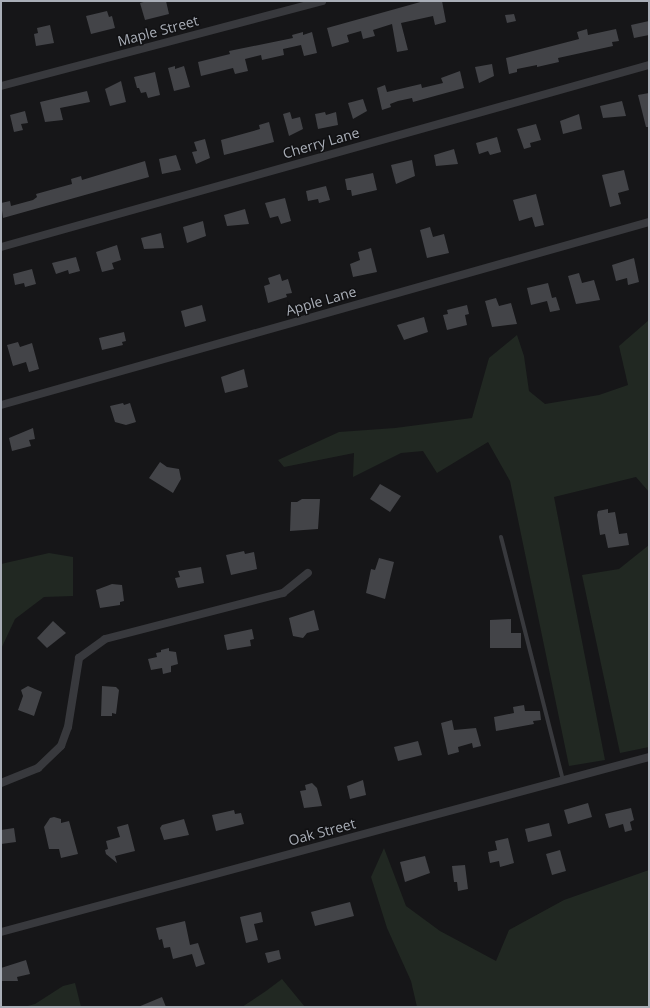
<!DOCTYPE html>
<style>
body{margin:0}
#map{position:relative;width:650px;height:1008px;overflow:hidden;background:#161618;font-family:"Open Sans",sans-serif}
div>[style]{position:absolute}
.green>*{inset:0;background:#212822}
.building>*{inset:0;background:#434448}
.service>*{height:4px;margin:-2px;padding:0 2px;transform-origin:2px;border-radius:2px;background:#38393d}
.minor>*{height:8px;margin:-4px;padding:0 4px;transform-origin:4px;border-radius:4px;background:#38393d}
span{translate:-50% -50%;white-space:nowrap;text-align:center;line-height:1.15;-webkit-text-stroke:3px #111113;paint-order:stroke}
.street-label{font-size:14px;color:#a9aeb7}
.frame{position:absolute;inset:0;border:2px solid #a9aeb7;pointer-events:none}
</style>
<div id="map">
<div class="green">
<div style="clip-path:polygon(649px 320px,649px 492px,636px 477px,554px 497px,605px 760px,569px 766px,510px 481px,488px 442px,437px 473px,423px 451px,401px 453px,353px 477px,354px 453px,284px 467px,278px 460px,339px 432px,395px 428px,472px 418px,489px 358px,517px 335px,524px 356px,529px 391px,545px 404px,599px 395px,628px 385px,619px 346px)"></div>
<div style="clip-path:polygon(649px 545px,649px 747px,620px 753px,582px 575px,619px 569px)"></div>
<div style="clip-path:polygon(49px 553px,73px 557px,73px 596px,44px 597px,15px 619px,1px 649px,1px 564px)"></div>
<div style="clip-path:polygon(384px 848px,406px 906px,440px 931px,496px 961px,509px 930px,564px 900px,649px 870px,649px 1007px,417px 1007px,411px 981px,387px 928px,371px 877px)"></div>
<div style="clip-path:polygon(282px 979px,305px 1007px,242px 1007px,266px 991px)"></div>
<div style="clip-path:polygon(75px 983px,81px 1007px,24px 1007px,35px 1004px,63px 986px)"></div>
</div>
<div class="building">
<div style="clip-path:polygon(147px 1px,166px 1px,169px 14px,145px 20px,140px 3px)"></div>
<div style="clip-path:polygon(424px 1px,442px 1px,446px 22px,435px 25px,433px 16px,401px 23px,408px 50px,397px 52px,392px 24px,373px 30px,375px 36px,363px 39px,361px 31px,347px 35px,349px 42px,332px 47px,327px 28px)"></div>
<div style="clip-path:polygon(107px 11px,109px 17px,112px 16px,115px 28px,91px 34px,86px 16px)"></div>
<div style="clip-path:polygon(514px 14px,516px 21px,507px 23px,505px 15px)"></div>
<div style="clip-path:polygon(649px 21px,649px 35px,634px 38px,631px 25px)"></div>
<div style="clip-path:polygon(50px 25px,54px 43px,36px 46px,34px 34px,38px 33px,37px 28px)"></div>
<div style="clip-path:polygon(587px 29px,588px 35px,616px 29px,619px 41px,612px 42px,613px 46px,558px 58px,559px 62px,537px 67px,537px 65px,517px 69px,517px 72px,509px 74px,506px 58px,579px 39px,577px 32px)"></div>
<div style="clip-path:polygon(303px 32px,303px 35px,312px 32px,317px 53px,304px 56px,301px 45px,283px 49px,284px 55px,262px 60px,261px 55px,245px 59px,248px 71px,235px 74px,233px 68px,201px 76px,198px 62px,230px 54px,229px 51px,293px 38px,292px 35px)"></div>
<div style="clip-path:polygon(492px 64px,494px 76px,479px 83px,475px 67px)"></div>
<div style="clip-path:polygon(175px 66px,175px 69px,184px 66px,190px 87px,174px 91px,168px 68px)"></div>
<div style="clip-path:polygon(460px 71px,464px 88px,413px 102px,412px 98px,398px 101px,390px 104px,391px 107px,382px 110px,377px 88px,385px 85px,387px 92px,421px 84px,422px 88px,443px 83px,441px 78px)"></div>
<div style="clip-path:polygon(155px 72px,160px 95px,148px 98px,146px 92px,141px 93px,139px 88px,137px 88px,134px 77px)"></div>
<div style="clip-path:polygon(121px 81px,126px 102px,110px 106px,105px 89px)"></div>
<div style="clip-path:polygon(87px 91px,90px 102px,60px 108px,63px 120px,45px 122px,40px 102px)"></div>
<div style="clip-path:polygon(649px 93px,649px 127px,646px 127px,638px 95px)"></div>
<div style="clip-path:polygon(363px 99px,367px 111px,353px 119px,348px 103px)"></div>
<div style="clip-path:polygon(622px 101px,626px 116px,603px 118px,600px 106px)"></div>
<div style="clip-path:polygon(25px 111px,28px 123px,21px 124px,23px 130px,14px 132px,10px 115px)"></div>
<div style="clip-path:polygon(290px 112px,292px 119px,300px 117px,303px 129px,289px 136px,283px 114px)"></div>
<div style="clip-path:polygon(325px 112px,326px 115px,336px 112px,338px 125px,318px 129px,315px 114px)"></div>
<div style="clip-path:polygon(579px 114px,582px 129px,563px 134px,560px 121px)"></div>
<div style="clip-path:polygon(269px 122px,274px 142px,224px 155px,221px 140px,260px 129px,259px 125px)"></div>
<div style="clip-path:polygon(536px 124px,541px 140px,530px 143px,531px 147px,524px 149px,517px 129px)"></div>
<div style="clip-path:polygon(497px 137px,501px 152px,490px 155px,488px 151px,479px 154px,476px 143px)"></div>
<div style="clip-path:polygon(205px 139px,210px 158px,196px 164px,192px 152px,197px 151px,194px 142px)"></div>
<div style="clip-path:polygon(454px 149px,458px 164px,436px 166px,434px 155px)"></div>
<div style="clip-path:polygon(176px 155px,181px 170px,162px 174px,159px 159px)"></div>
<div style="clip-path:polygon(412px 160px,415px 176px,396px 184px,391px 165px)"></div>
<div style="clip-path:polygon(145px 161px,149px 177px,3px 218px,1px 203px,10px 201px,11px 206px,33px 200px,37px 197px,36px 194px,72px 184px,71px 179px,81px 176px,82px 180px)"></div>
<div style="clip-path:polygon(624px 170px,629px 190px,618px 193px,621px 204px,610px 207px,602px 175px)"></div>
<div style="clip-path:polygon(373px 173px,377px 190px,352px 196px,351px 190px,347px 190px,345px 179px)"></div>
<div style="clip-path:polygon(326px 186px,330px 200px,319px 203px,318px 199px,308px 201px,306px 191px)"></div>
<div style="clip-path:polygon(536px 194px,544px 225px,535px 227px,532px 217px,519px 221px,513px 200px)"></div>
<div style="clip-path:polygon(285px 198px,291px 221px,281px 224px,278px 216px,270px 218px,265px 203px)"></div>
<div style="clip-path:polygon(245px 209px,249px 224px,227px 226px,224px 215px)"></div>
<div style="clip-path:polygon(203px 221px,206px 236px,187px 243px,183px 227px)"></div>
<div style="clip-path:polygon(430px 227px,433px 237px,444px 234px,449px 253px,427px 258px,420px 230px)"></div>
<div style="clip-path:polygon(161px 233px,164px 248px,144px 249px,141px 238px)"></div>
<div style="clip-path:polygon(117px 245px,121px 260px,112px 263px,114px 269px,102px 272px,96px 252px)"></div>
<div style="clip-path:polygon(371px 248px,377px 272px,353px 277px,350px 264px,360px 260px,358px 252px)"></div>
<div style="clip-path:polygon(76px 257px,80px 271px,69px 274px,68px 270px,56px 274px,52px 263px)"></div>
<div style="clip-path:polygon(634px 258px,639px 282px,628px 285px,627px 278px,616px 281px,612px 265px)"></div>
<div style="clip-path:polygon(32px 269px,36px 284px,25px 287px,24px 283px,15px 285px,13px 274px)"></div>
<div style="clip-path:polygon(579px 273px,582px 283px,594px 280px,600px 300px,576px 304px,568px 276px)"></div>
<div style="clip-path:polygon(280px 274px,282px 281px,288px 279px,292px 293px,286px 294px,287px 297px,268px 303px,264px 286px,270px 284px,268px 278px)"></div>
<div style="clip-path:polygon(548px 283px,552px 298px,556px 297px,560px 310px,550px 312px,547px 301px,531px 305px,527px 288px)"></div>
<div style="clip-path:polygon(496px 298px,499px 306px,511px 303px,517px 324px,492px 327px,485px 301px)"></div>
<div style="clip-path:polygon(202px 305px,206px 321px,185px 327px,181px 311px)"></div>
<div style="clip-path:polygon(467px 305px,469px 314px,465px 315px,467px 325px,447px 330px,443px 315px,448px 314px,447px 310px)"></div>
<div style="clip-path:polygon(424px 317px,428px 332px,404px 340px,397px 325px)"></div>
<div style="clip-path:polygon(124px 332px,126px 341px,122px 342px,123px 345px,102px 350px,99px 338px)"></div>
<div style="clip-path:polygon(18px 342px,20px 347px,32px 343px,39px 369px,29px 372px,26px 362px,13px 366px,7px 345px)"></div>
<div style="clip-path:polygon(244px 369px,248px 387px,225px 393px,221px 377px)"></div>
<div style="clip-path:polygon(123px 403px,124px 405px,130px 403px,136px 422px,126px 425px,115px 422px,110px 406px)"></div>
<div style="clip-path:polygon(33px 428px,35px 439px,29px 440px,31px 446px,12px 451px,9px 438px)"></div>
<div style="clip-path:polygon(160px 462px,167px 467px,179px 469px,181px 479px,173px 493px,149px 478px)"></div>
<div style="clip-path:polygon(380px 484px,401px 496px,390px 512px,370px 499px)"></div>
<div style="clip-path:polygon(302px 499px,320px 499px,318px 529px,290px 531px,291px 502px,297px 502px)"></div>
<div style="clip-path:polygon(608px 509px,608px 513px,615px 512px,619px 534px,627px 533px,629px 545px,608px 548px,605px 534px,600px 535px,597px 515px,598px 511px)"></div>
<div style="clip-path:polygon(244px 551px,245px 554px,254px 552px,257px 569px,231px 575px,226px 555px)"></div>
<div style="clip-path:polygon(379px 558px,394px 562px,385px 599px,366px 593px,371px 569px,375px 570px)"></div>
<div style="clip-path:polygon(201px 567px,204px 583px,178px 588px,175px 578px,180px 577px,178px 571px)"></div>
<div style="clip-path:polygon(112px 584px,122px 585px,124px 601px,120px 602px,120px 605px,100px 608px,96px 590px)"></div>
<div style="clip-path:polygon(314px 610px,319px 630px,307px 633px,303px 638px,293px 636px,289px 618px)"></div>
<div style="clip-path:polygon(511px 619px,511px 633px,521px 633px,521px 648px,490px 648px,490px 620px)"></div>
<div style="clip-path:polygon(53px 621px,66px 633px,47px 648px,37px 638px)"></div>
<div style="clip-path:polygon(252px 629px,254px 639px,250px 640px,251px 646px,227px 650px,224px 635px)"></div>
<div style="clip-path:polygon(169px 648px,169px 651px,176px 652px,178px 664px,171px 666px,171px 672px,163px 674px,162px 668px,151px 670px,148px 659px,157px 657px,156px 653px,161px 652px,161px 650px)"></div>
<div style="clip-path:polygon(28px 686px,42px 692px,34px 716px,18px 710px,23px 696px,21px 690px)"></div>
<div style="clip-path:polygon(102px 686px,116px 687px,119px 690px,116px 714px,112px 713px,112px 716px,101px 716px)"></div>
<div style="clip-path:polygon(524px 705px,525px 711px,540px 711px,541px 720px,533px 721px,534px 724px,496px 731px,494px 717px,514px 713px,513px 707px)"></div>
<div style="clip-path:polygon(452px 720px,454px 730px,476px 728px,481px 746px,473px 748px,472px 743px,458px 747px,459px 752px,448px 755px,441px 723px)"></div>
<div style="clip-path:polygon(418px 741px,422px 755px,398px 761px,394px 747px)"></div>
<div style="clip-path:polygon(363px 780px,366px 795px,350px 799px,347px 786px)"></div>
<div style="clip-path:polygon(312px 783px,317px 788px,322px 806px,304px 808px,300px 791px,306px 790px,305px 785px)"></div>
<div style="clip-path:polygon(588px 803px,592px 817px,568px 824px,564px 810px)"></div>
<div style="clip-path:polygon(631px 808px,634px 820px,630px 822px,632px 830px,625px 832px,623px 824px,609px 828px,605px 814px)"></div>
<div style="clip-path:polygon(234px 810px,235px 814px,241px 813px,244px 824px,216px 831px,212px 815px)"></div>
<div style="clip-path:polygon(54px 817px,61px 819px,61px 823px,69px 821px,78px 854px,61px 858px,59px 849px,49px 849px,44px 827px,50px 818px)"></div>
<div style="clip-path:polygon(184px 819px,189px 835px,164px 840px,160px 828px,162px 825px)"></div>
<div style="clip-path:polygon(549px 823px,552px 836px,528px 842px,525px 829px)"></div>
<div style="clip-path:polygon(128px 824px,135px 851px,115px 856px,117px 863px,106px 854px,105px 850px,108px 849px,106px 841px,120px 837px,117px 827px)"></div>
<div style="clip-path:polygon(14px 828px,16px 842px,1px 844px,1px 830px)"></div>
<div style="clip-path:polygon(508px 838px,514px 863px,500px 867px,499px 861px,490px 863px,488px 852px,497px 850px,495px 841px)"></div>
<div style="clip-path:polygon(560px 850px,566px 871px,552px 875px,546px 854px)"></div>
<div style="clip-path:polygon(425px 856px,430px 873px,405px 882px,400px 862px)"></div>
<div style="clip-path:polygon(465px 865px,468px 889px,458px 891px,457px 882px,454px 882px,452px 866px)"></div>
<div style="clip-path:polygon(350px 902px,354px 916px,315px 926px,311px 912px)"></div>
<div style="clip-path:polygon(261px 912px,263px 922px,254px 924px,258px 940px,246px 943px,240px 917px)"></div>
<div style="clip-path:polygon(185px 921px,190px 945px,198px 943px,205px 964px,196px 967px,192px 954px,173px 959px,170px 947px,164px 948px,162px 939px,159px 940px,156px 928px)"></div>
<div style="clip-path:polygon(279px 950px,281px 959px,268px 963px,265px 953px)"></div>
<div style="clip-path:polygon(26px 960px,30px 974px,17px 977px,18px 981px,1px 981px,1px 968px)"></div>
<div style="clip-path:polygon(162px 997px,166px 1007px,138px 1007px)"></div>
</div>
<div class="service">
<div style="left:501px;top:537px;width:251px;rotate:75.7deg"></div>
</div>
<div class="minor">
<div style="left:1px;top:86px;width:332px;rotate:-14.8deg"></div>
<div style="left:1px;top:247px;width:673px;rotate:-15.69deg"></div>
<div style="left:1px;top:405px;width:673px;rotate:-15.77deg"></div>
<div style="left:1px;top:783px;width:40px;rotate:-22deg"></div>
<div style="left:38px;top:768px;width:32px;rotate:-44deg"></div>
<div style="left:61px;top:746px;width:20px;rotate:-70deg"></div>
<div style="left:68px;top:727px;width:70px;rotate:-80.9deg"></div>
<div style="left:79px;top:658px;width:32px;rotate:-36deg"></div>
<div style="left:105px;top:639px;width:184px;rotate:-14.5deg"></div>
<div style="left:283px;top:593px;width:32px;rotate:-39deg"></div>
<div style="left:1px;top:932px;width:671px;rotate:-15.11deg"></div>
</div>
<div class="street-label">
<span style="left:158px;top:31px;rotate:-15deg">Maple Street</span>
<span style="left:321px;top:143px;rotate:-16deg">Cherry Lane</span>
<span style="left:321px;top:301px;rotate:-16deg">Apple Lane</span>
<span style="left:322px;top:832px;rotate:-15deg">Oak Street</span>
</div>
<div class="frame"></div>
</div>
